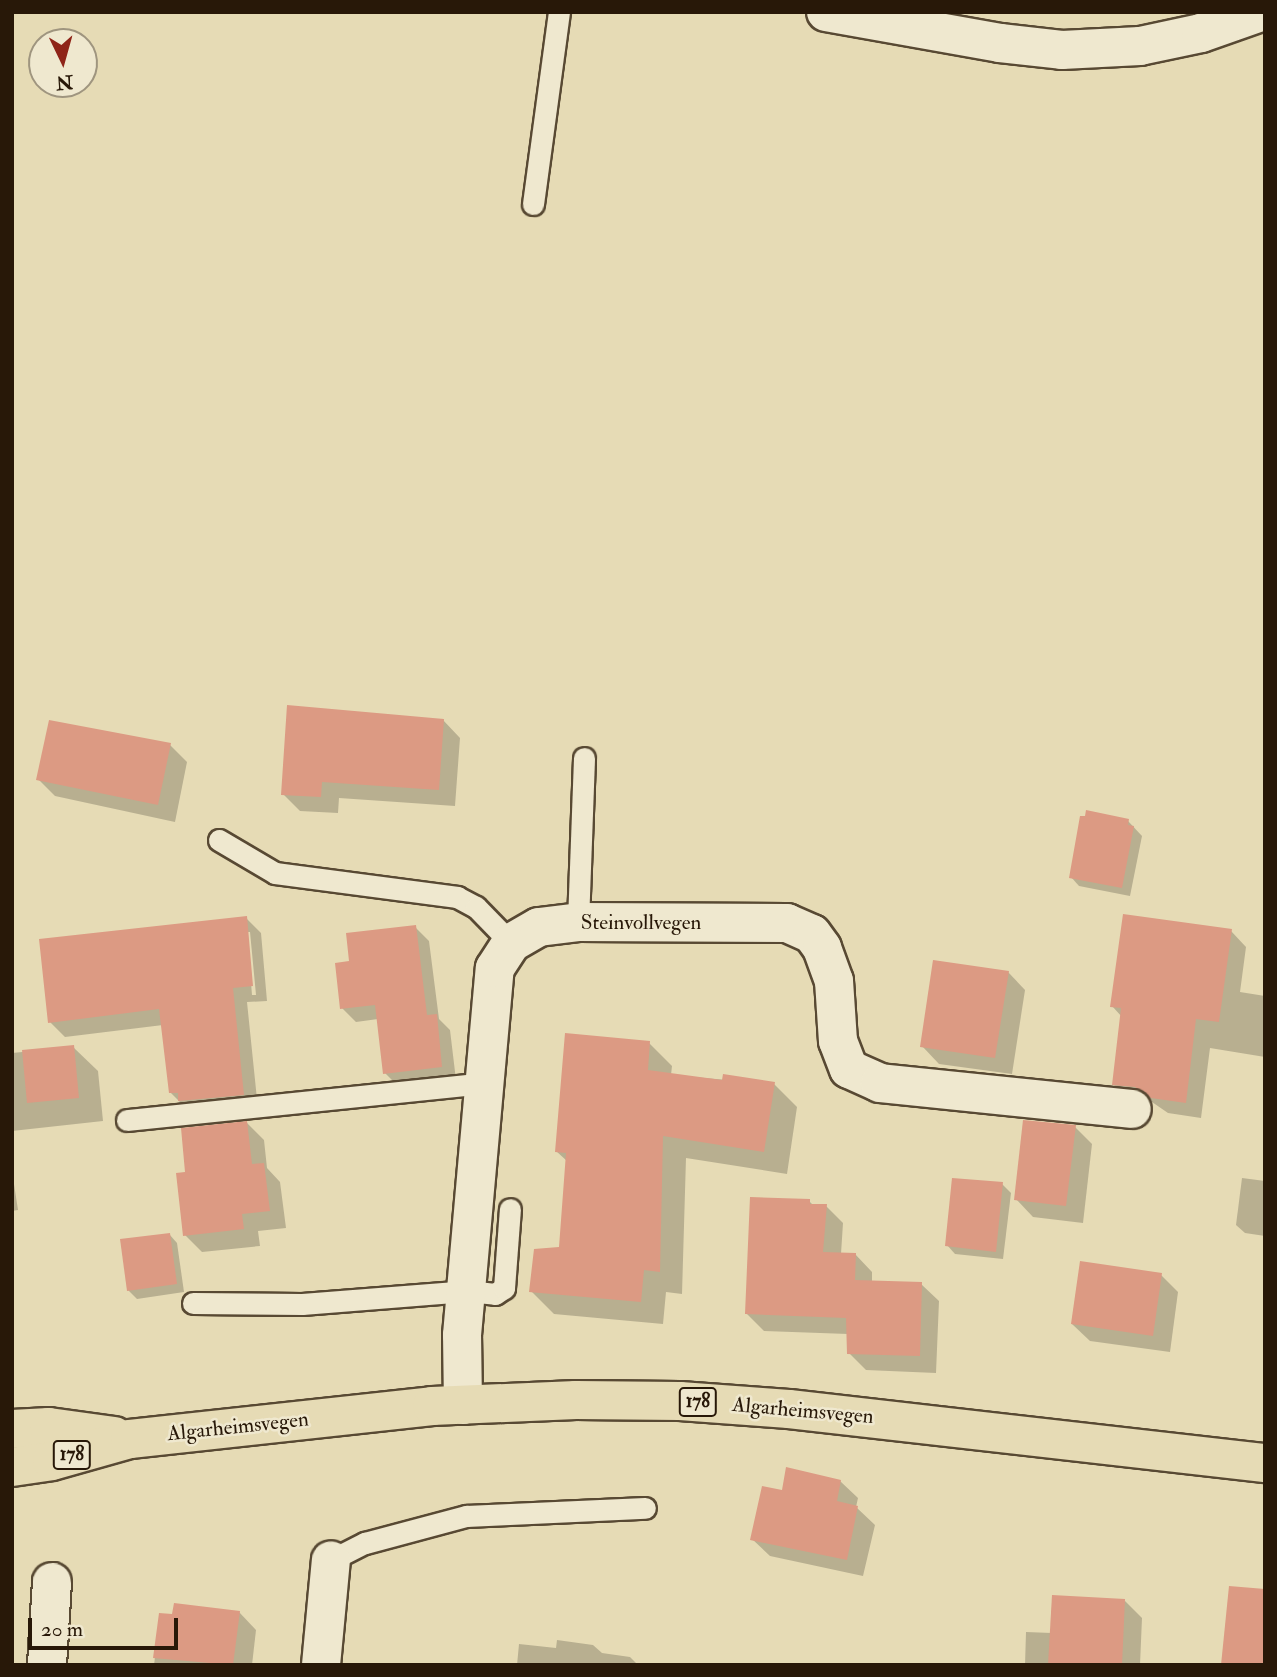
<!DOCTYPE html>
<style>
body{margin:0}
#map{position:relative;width:1277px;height:1677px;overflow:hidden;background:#e6dbb5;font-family:"IM FELL Double Pica",serif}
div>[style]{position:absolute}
.shadow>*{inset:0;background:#0003}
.building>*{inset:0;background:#dc9a83}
.roads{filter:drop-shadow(2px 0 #584933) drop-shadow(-2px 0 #584933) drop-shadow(0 2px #584933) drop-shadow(0 -2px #584933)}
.lane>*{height:21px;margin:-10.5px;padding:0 10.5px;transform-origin:10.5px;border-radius:10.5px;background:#efe8cf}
.street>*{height:38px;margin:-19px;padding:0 19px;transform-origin:19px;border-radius:19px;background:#efe8cf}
.primary>*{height:38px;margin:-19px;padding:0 19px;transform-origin:19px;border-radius:19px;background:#e6dbb5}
span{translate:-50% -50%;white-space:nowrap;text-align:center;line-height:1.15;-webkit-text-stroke:5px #efe8cf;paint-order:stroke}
.shield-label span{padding:2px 5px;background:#efe8cf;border:2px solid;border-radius:5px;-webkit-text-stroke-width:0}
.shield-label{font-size:19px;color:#281808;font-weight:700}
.street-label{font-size:21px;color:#281808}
.frame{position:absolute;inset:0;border:14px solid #281808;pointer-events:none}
.north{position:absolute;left:28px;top:28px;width:70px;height:70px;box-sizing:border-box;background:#efe8cf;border:2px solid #9f957f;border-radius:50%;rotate:175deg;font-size:19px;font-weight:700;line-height:28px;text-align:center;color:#281808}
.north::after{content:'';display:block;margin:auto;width:24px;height:32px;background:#8f2418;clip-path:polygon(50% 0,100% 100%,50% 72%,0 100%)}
.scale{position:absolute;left:28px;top:1618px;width:150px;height:32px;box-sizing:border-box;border:4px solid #281808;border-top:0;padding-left:9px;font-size:21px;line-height:24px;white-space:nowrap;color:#281808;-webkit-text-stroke:5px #efe8cf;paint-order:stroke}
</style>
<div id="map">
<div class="shadow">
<div style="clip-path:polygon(443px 720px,460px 738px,455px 806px,339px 798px,338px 813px,300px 811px,283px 794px)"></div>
<div style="clip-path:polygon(170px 745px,187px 762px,175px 822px,55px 796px,38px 779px)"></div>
<div style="clip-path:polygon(1128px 821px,1142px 836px,1130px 896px,1079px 886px,1071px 877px)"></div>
<div style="clip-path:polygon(evenodd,246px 918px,261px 933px,267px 1001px,247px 1002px,258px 1109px,185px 1107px,170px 1092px,163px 1025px,65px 1037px,50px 1022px,246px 918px,247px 932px,250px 932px,256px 995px,252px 995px,247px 932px)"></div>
<div style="clip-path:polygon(415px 927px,429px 941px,439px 1019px,450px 1030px,456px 1080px,399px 1087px,385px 1073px,378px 1019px,356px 1022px,342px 1008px)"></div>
<div style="clip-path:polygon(1231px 931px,1246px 947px,1240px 992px,1265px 996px,1265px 1057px,1210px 1048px,1201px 1118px,1168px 1113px,1152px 1102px,1129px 1100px,1113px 1084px,1122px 1017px,1112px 1006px)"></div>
<div style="clip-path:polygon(1008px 972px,1025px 990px,1012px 1074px,939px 1064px,922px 1046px)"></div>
<div style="clip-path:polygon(649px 1043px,672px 1066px,671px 1075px,774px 1084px,797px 1107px,787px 1174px,686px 1158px,682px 1294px,666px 1292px,663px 1324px,554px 1314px,531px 1291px,560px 1248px,567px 1161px,556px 1151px)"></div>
<div style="clip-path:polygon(73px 1047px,98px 1071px,103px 1121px,12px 1131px,12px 1053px)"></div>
<div style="clip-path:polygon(247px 1123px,264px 1140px,267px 1168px,280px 1182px,286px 1228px,258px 1231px,260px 1246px,202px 1252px,185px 1235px)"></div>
<div style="clip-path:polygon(1075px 1127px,1092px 1144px,1083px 1223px,1033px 1217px,1016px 1199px)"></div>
<div style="clip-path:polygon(12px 1171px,18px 1210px,12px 1211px)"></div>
<div style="clip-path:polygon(1242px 1178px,1265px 1181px,1265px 1236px,1245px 1233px,1236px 1225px)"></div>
<div style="clip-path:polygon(1002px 1184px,1011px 1193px,1003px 1259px,955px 1254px,947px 1245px)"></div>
<div style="clip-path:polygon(809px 1201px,813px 1205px,826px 1206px,843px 1223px,841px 1254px,855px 1254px,872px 1272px,872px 1282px,921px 1284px,939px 1301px,936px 1373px,866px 1370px,849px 1353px,848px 1334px,764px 1331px,746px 1313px)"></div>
<div style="clip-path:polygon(169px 1234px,177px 1243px,184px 1292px,137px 1299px,128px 1290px)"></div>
<div style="clip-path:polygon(1161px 1275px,1178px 1292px,1170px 1352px,1090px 1341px,1072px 1324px)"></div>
<div style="clip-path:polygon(840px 1481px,858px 1498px,856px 1507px,875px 1525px,863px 1576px,770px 1556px,752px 1539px)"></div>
<div style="clip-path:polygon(1125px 1601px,1142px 1618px,1140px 1665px,1025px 1665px,1026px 1632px,1052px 1633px)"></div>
<div style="clip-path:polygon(239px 1612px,256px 1630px,252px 1665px,154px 1665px,160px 1615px)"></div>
<div style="clip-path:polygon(557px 1640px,593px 1645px,602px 1653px,630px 1657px,638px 1665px,517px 1665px,519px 1644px,556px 1648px)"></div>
</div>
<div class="building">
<div style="clip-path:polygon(287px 705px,444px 719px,439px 790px,322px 782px,321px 797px,281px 795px)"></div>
<div style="clip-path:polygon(49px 720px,171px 743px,158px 805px,36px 780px)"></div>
<div style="clip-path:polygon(1086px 810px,1129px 819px,1128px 825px,1134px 826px,1122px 888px,1069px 878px,1080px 816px,1085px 816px)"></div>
<div style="clip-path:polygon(1123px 914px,1232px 929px,1219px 1022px,1196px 1019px,1186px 1103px,1151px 1098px,1135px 1087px,1112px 1085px,1121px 1008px,1110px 1007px)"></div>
<div style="clip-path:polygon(247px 916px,253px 986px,233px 988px,244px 1095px,178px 1101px,178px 1093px,169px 1093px,159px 1009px,48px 1023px,39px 939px)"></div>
<div style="clip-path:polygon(416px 925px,427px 1015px,437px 1014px,442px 1067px,383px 1074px,375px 1005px,340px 1009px,335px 963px,349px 961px,346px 933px)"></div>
<div style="clip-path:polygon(933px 960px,1009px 971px,995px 1058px,920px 1047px)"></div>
<div style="clip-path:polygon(565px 1033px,650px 1041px,648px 1070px,722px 1080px,723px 1074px,775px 1082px,764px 1152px,663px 1136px,660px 1272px,644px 1270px,641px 1302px,529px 1292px,534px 1249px,559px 1247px,566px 1153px,555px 1152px)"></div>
<div style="clip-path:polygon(74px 1045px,79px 1098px,27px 1103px,22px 1050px)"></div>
<div style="clip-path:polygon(1023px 1120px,1076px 1125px,1066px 1206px,1014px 1200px)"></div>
<div style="clip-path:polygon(247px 1121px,252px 1164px,264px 1163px,270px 1211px,242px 1214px,244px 1229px,183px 1236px,176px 1173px,185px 1172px,181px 1128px)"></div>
<div style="clip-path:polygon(952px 1178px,1003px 1182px,996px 1252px,945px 1246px)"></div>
<div style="clip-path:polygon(750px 1197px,810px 1199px,810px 1204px,827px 1204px,823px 1252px,856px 1253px,855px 1280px,922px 1282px,920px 1356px,847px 1354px,846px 1318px,745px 1314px)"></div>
<div style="clip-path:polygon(170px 1233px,177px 1284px,127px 1291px,120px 1239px)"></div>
<div style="clip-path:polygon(1080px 1261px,1162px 1273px,1153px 1336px,1071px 1324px)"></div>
<div style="clip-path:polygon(786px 1467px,841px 1480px,837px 1501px,858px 1506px,847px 1560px,750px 1540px,762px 1486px,782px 1490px)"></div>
<div style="clip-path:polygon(1229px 1586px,1265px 1589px,1265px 1665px,1221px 1665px)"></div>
<div style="clip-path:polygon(1052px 1595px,1125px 1599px,1122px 1665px,1048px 1665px)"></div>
<div style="clip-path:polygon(174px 1603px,240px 1611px,233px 1665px,153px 1658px,159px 1613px,172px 1614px)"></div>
</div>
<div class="roads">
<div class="lane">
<div style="left:533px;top:204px;width:194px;rotate:-82.3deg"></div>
<div style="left:219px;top:840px;width:65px;rotate:30.5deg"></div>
<div style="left:275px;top:873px;width:184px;rotate:7.5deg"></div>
<div style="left:457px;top:897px;width:21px;rotate:28deg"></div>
<div style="left:476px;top:907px;width:50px;rotate:45.8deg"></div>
<div style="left:578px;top:922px;width:164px;rotate:-87.9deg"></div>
<div style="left:127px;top:1120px;width:358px;rotate:-5.9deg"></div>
<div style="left:193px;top:1303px;width:109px;rotate:0.5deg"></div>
<div style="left:302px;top:1304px;width:167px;rotate:-4.5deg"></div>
<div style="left:468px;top:1291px;width:27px;rotate:6deg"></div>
<div style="left:495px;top:1294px;width:11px;rotate:-34deg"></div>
<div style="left:504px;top:1288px;width:79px;rotate:-85.7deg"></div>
<div style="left:331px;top:1560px;width:38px;rotate:-27deg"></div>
<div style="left:365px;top:1543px;width:105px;rotate:-15deg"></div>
<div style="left:466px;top:1516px;width:179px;rotate:-2.6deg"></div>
</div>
<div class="street">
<div style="left:826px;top:12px;width:177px;rotate:10.1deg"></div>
<div style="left:1000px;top:43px;width:62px;rotate:6.4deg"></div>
<div style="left:1062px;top:50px;width:78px;rotate:-2.9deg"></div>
<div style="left:1140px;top:46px;width:62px;rotate:-12deg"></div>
<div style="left:1201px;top:33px;width:64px;rotate:-19.3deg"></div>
<div style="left:463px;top:1405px;width:70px;rotate:-90.8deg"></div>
<div style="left:462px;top:1335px;width:368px;rotate:-84.9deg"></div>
<div style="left:495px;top:968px;width:30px;rotate:-57deg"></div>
<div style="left:511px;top:943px;width:32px;rotate:-30deg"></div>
<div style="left:539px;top:927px;width:39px;rotate:-7deg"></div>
<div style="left:578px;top:922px;width:209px;rotate:0.3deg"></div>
<div style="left:787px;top:923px;width:27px;rotate:24deg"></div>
<div style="left:812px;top:934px;width:17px;rotate:54deg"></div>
<div style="left:822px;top:948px;width:35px;rotate:70deg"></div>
<div style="left:834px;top:981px;width:60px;rotate:86.2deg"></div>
<div style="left:838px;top:1041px;width:30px;rotate:69deg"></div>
<div style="left:849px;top:1069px;width:34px;rotate:24deg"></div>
<div style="left:880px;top:1083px;width:253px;rotate:5.9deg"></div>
<div style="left:47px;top:1665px;width:83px;rotate:-86.6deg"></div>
<div style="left:321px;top:1665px;width:105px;rotate:-84.6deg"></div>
</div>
<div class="primary">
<div style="left:12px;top:1429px;width:37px;rotate:-3deg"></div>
<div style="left:49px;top:1427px;width:66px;rotate:7.9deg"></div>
<div style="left:12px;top:1467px;width:40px;rotate:-8.5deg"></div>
<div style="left:52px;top:1461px;width:81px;rotate:-15.8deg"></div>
<div style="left:130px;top:1439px;width:304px;rotate:-6.2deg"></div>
<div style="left:432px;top:1406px;width:144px;rotate:-2.4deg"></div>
<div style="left:576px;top:1400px;width:104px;rotate:0.6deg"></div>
<div style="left:680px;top:1401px;width:109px;rotate:4.2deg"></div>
<div style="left:789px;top:1409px;width:479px;rotate:6.5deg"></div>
</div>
</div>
<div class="shield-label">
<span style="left:698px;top:1402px">178</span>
<span style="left:72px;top:1455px">178</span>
</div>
<div class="street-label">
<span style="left:641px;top:923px">Steinvollvegen</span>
<span style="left:803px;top:1411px;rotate:5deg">Algarheimsvegen</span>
<span style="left:238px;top:1427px;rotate:-6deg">Algarheimsvegen</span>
</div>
<div class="frame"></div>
<div class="north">N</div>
<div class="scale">20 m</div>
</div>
